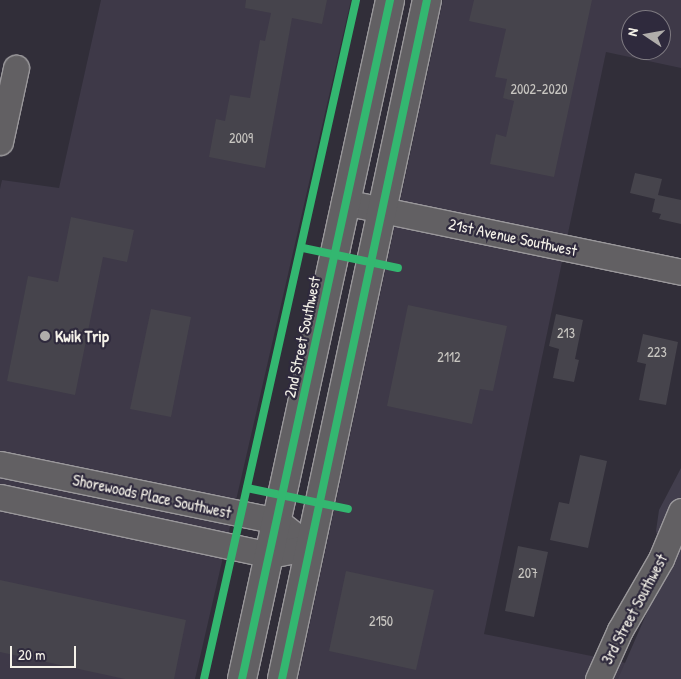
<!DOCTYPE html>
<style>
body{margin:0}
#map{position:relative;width:681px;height:679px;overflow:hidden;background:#312e39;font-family:"Patrick Hand",sans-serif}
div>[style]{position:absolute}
.built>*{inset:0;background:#3e3948}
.green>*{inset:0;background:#423e4d}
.building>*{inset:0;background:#46444c}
.roads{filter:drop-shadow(1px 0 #9a989b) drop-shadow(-1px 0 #9a989b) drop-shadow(0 1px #9a989b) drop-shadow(0 -1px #9a989b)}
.street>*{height:25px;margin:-12.5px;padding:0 12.5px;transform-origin:12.5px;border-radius:12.5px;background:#626063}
.secondary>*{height:28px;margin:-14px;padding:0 14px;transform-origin:14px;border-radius:14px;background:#626063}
.cycleway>*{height:8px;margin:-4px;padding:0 4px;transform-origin:4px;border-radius:4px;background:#33b770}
.dots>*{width:14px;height:14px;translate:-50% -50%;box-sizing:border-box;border:2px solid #2f2a3d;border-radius:50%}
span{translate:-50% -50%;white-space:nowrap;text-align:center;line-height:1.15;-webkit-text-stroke:4.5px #2f2a3d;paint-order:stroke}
.number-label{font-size:14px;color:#c8c6c1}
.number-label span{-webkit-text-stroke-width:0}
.street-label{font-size:16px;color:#f4f1e8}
.poi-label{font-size:16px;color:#f4f1e8;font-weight:700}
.left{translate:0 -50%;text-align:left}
.north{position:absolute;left:621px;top:10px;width:50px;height:50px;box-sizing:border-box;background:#2f2a3d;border:1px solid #7e7a81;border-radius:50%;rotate:282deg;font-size:14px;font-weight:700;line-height:20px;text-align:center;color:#f4f1e8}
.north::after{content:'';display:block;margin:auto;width:18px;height:22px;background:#b0adab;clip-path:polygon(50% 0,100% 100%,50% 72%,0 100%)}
.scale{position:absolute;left:10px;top:646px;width:66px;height:22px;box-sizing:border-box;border:2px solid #f4f1e8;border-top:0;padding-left:6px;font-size:15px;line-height:18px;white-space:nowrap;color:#f4f1e8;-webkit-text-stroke:4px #2f2a3d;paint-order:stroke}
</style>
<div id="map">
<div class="built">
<div style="clip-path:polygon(101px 0,351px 0,195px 679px,0 679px,0 189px,2px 180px,59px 188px)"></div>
<div style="clip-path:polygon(evenodd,443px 0,681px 0,681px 68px,606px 52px,484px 634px,655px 669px,653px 679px,298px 679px,443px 0,631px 20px,661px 20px,661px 50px,631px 50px,631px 20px)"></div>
</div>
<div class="green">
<div style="clip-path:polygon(681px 468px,681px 679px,618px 679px,662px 578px,660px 548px,656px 531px,659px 510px)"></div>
</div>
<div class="building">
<div style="clip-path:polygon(246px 0,327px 0,322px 24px,292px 18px,265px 168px,209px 157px,216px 119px,225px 121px,230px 95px,250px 98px,260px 40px,265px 41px,271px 13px,245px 8px)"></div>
<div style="clip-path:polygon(474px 0,592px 0,554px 177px,490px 164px,496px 134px,506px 137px,514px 101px,503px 98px,507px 79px,495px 77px,506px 29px,469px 21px)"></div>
<div style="clip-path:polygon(635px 173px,662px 179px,658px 195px,681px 200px,681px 224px,659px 219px,661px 214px,652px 212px,655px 199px,630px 193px)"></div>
<div style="clip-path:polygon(71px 217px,134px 230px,127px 262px,103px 257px,75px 395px,7px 381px,28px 276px,58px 282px)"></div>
<div style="clip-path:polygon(408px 305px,507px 326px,493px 391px,480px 389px,472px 424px,387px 406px)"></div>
<div style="clip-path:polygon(151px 309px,191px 317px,171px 417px,130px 409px)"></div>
<div style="clip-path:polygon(556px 314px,583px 320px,575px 359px,579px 360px,574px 382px,553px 378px,559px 349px,549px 346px)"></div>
<div style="clip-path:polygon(643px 334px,678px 342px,666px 405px,639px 400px,646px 364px,637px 362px)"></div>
<div style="clip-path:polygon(580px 455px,607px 461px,588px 548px,550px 540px,559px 502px,569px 504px)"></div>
<div style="clip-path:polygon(518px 546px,548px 552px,534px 617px,505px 611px)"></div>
<div style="clip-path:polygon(346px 571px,434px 590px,416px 670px,329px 651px)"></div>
<div style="clip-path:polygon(0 580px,186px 620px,174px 679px,125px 679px,0 652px)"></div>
</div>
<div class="roads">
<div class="street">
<div style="left:0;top:142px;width:76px;rotate:-77.8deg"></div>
<div style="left:344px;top:202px;width:344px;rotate:11.7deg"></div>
<div style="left:0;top:464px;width:283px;rotate:11.6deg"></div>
<div style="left:277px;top:521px;width:42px;rotate:38.2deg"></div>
<div style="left:0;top:497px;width:276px;rotate:12.1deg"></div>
<div style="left:270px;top:555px;width:41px;rotate:-11.3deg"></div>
<div style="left:598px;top:679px;width:54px;rotate:-65.8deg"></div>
<div style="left:620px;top:630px;width:82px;rotate:-60deg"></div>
<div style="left:661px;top:559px;width:52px;rotate:-67.4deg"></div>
</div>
<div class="secondary">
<div style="left:242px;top:679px;width:695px;rotate:-77.7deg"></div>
<div style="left:282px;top:679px;width:694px;rotate:-77.95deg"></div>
</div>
</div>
<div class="cycleway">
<div style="left:303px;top:248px;width:97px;rotate:11.9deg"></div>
<div style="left:247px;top:488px;width:103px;rotate:11.7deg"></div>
<div style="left:204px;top:679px;width:696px;rotate:-77.38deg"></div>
<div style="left:242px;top:679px;width:695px;rotate:-77.7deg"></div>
<div style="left:282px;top:679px;width:694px;rotate:-77.95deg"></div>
</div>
<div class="dots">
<div style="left:45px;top:336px;background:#b0adab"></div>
</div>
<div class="number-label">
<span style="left:539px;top:89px">2002-2020</span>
<span style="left:241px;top:138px">2009</span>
<span style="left:566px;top:333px">213</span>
<span style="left:657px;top:352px">223</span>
<span style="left:449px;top:357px">2112</span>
<span style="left:528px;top:573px">207</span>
<span style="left:381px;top:621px">2150</span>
</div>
<div class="street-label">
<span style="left:513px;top:237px;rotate:12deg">21st Avenue Southwest</span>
<span style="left:302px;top:337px;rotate:-78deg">2nd Street Southwest</span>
<span style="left:152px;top:496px;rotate:12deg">Shorewoods Place Southwest</span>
<span style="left:634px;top:609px;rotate:-62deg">3rd Street Southwest</span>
</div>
<div class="poi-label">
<span class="left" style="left:55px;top:336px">Kwik Trip</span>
</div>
<div class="north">N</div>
<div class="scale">20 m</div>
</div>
